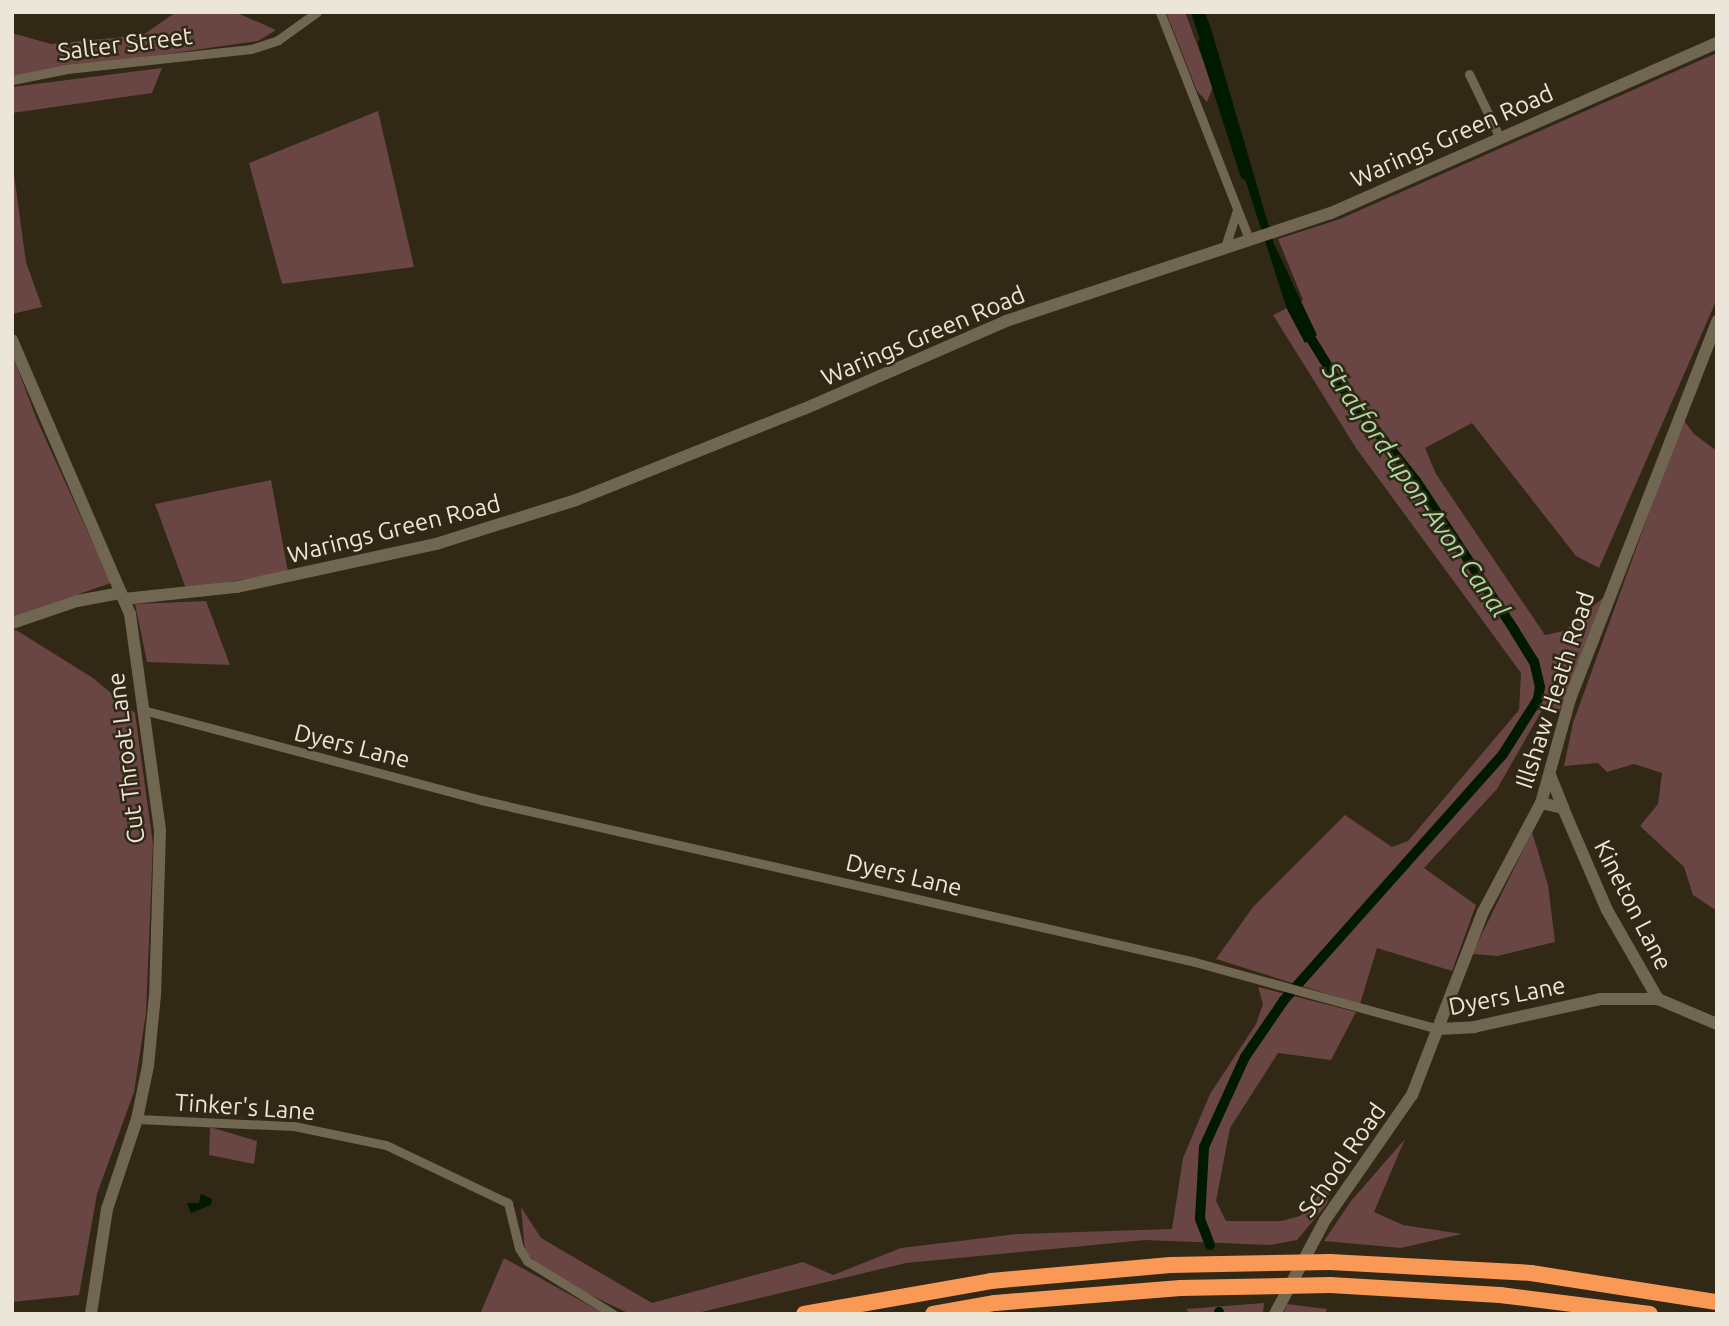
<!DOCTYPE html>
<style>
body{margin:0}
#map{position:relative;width:1729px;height:1326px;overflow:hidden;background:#312815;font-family:Ubuntu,sans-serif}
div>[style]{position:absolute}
.green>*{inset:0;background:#694543}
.water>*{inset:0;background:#001a00}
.canal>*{height:10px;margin:-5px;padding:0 5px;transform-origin:5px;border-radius:5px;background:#001a00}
.street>*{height:9px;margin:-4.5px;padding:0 4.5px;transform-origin:4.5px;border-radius:4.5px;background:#706651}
.secondary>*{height:12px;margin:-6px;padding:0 6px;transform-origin:6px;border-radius:6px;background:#706651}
.highway>*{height:16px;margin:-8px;padding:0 8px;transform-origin:8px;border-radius:8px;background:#fa9955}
span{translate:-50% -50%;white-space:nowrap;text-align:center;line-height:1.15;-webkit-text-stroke:5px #312815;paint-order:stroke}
.street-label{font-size:24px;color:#ebe5da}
.water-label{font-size:26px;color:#a7dda5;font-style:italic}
.frame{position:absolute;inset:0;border:14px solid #ebe5da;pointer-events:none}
</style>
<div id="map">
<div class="green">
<div style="clip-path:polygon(176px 12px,235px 12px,276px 30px,258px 41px,12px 76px,12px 33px,51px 44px,143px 35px)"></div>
<div style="clip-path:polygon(1166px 12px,1185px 12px,1213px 87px,1207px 102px,1197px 91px)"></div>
<div style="clip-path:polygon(1717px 53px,1717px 299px,1599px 568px,1576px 556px,1472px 423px,1425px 448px,1436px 474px,1545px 635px,1564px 631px,1604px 597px,1559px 712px,1545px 705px,1497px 789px,1424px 868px,1476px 905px,1452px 971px,1377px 948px,1360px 1004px,1216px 959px,1253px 907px,1345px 815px,1392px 847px,1408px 841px,1519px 710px,1521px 673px,1356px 448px,1273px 315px,1303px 300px,1278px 239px,1340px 219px)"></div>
<div style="clip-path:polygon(162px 68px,152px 93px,12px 113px,12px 87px)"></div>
<div style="clip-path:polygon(378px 111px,414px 267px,282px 284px,249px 163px)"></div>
<div style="clip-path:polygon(12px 159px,26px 262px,42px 307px,12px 314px)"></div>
<div style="clip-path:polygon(12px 354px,37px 420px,111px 583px,12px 617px)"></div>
<div style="clip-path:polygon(1683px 419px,1694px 434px,1717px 451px,1717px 911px,1693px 895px,1684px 867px,1640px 826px,1658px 804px,1662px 773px,1634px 764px,1607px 772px,1598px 763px,1564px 766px,1573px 723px)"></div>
<div style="clip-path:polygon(271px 480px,288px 572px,186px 589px,155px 504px)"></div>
<div style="clip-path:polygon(206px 601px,230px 665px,147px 662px,135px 604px)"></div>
<div style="clip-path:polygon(16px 630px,93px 678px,135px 713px,153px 844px,146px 1013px,134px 1092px,97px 1194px,79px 1295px,12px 1302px,12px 631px)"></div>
<div style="clip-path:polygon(1532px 832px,1548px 885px,1555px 942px,1498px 956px,1472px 954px)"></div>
<div style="clip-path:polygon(1258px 987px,1356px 1012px,1331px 1060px,1278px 1053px,1230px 1128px,1216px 1201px,1226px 1221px,1281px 1221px,1300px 1216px,1332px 1180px,1327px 1204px,1297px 1240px,1270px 1245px,1145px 1240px,906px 1263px,693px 1314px,630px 1314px,551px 1276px,525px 1252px,521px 1207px,541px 1238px,652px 1303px,803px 1262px,833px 1275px,901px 1248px,1017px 1234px,1172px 1229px,1183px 1158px,1210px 1094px,1256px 1024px,1263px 1004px)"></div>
<div style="clip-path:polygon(210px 1127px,257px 1141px,254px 1164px,209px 1155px)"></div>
<div style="clip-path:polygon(1405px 1139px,1374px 1212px,1403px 1225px,1462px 1234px,1401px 1248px,1324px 1241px,1351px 1201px)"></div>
<div style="clip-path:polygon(504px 1258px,605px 1314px,480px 1314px)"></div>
<div style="clip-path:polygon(1264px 1303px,1263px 1314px,1190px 1314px,1186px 1309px)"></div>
<div style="clip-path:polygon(1287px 1304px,1327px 1309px,1325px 1314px,1283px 1314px)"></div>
</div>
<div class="water">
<div style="clip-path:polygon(1191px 12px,1205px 12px,1212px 32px,1274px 244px,1317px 335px,1305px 343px,1287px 309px)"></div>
<div style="clip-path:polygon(201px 1194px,212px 1199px,211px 1205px,191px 1213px,187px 1203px,199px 1203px)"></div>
</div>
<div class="canal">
<div style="left:1203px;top:43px;width:138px;rotate:72.2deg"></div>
<div style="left:1210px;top:1245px;width:28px;rotate:-111deg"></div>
<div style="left:1200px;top:1219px;width:72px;rotate:-86.8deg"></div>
<div style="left:1204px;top:1147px;width:99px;rotate:-65.5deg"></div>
<div style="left:1245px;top:1057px;width:69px;rotate:-55.6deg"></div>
<div style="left:1284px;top:1000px;width:329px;rotate:-48.3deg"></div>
<div style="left:1503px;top:754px;width:65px;rotate:-57.5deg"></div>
<div style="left:1538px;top:699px;width:12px;rotate:-81deg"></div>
<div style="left:1540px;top:687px;width:26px;rotate:-103deg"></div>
<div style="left:1534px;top:662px;width:36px;rotate:-122deg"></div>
<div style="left:1515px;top:631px;width:180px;rotate:-123.4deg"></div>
<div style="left:1416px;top:481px;width:127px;rotate:-128.3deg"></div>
<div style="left:1337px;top:381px;width:61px;rotate:-121.6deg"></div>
<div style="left:1219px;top:1312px;width:2px;rotate:90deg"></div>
</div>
<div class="street">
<div style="left:1160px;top:12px;width:242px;rotate:68.6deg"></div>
<div style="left:1469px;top:74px;width:71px;rotate:64.2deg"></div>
<div style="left:12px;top:80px;width:56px;rotate:-11.3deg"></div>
<div style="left:67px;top:69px;width:185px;rotate:-6.2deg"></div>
<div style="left:251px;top:49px;width:28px;rotate:-18deg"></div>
<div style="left:278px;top:40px;width:48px;rotate:-35.7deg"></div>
<div style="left:1226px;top:244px;width:33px;rotate:-72deg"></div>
<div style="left:143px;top:710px;width:350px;rotate:14.9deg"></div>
<div style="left:481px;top:800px;width:732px;rotate:12.78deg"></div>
<div style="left:1195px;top:962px;width:253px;rotate:15.4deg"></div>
<div style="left:137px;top:1119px;width:157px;rotate:2.6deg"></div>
<div style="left:294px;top:1126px;width:94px;rotate:11.7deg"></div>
<div style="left:386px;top:1145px;width:135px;rotate:25.4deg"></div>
<div style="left:508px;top:1203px;width:46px;rotate:76.3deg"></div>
<div style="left:519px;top:1248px;width:15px;rotate:58deg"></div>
<div style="left:527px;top:1261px;width:101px;rotate:31.6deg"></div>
</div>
<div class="secondary">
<div style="left:12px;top:340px;width:298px;rotate:66.7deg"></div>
<div style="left:130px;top:614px;width:218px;rotate:82.1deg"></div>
<div style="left:160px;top:830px;width:165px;rotate:91.7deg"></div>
<div style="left:155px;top:995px;width:71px;rotate:95.6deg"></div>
<div style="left:148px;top:1066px;width:54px;rotate:101.7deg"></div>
<div style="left:137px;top:1119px;width:95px;rotate:108.4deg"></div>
<div style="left:107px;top:1209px;width:106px;rotate:98.7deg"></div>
<div style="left:124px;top:599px;width:114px;rotate:-6.1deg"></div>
<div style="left:237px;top:587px;width:204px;rotate:-12.2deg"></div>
<div style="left:436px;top:544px;width:147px;rotate:-17.4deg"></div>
<div style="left:576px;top:500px;width:245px;rotate:-21.8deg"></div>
<div style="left:804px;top:409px;width:220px;rotate:-23.5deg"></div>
<div style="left:1006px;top:321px;width:342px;rotate:-18.4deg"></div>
<div style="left:1331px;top:213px;width:422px;rotate:-23.8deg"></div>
<div style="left:12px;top:623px;width:69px;rotate:-18.7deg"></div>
<div style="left:77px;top:601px;width:45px;rotate:-10.3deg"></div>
<div style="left:1550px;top:775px;width:35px;rotate:68deg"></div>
<div style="left:1541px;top:803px;width:23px;rotate:13deg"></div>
<div style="left:1563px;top:808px;width:111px;rotate:66.7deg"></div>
<div style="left:1607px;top:910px;width:103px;rotate:60.2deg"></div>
<div style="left:1658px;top:999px;width:64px;rotate:23deg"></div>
<div style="left:1439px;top:1029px;width:35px;rotate:-3deg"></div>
<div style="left:1474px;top:1027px;width:129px;rotate:-12.5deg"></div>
<div style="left:1600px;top:999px;width:58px"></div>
<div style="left:1275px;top:1314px;width:106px;rotate:-62deg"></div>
<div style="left:1325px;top:1220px;width:152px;rotate:-55.2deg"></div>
<div style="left:1412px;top:1095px;width:196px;rotate:-68.8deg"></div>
<div style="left:1483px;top:912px;width:123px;rotate:-62deg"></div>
<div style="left:1541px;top:803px;width:108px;rotate:-74.4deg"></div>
<div style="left:1570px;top:699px;width:406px;rotate:-68.7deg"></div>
</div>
<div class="highway">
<div style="left:804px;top:1314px;width:190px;rotate:-10deg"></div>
<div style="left:991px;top:1281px;width:180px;rotate:-5.1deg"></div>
<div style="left:1170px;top:1265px;width:160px;rotate:-1.1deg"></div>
<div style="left:1330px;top:1262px;width:201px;rotate:3.1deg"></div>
<div style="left:1531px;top:1273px;width:188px;rotate:8.9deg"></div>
<div style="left:933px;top:1314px;width:63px;rotate:-10.1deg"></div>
<div style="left:995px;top:1303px;width:186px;rotate:-4.6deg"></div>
<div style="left:1180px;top:1288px;width:150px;rotate:-1.1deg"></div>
<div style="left:1330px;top:1285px;width:170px;rotate:3.4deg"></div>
<div style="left:1500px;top:1295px;width:151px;rotate:7.2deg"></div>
</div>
<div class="street-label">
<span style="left:125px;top:44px;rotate:-7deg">Salter Street</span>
<span style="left:1452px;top:136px;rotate:-24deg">Warings Green Road</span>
<span style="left:923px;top:336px;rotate:-23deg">Warings Green Road</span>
<span style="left:394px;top:529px;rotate:-14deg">Warings Green Road</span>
<span style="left:1555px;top:690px;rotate:-72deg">Illshaw Heath Road</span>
<span style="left:352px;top:746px;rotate:14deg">Dyers Lane</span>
<span style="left:126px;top:758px;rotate:-97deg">Cut Throat Lane</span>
<span style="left:904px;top:875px;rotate:13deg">Dyers Lane</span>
<span style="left:1633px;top:905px;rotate:63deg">Kineton Lane</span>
<span style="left:1507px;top:996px;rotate:-11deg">Dyers Lane</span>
<span style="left:245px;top:1107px;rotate:4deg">Tinker's Lane</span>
<span style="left:1342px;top:1160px;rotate:-55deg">School Road</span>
</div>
<div class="water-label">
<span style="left:1416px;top:490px;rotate:55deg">Stratford-upon-Avon Canal</span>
</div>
<div class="frame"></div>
</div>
